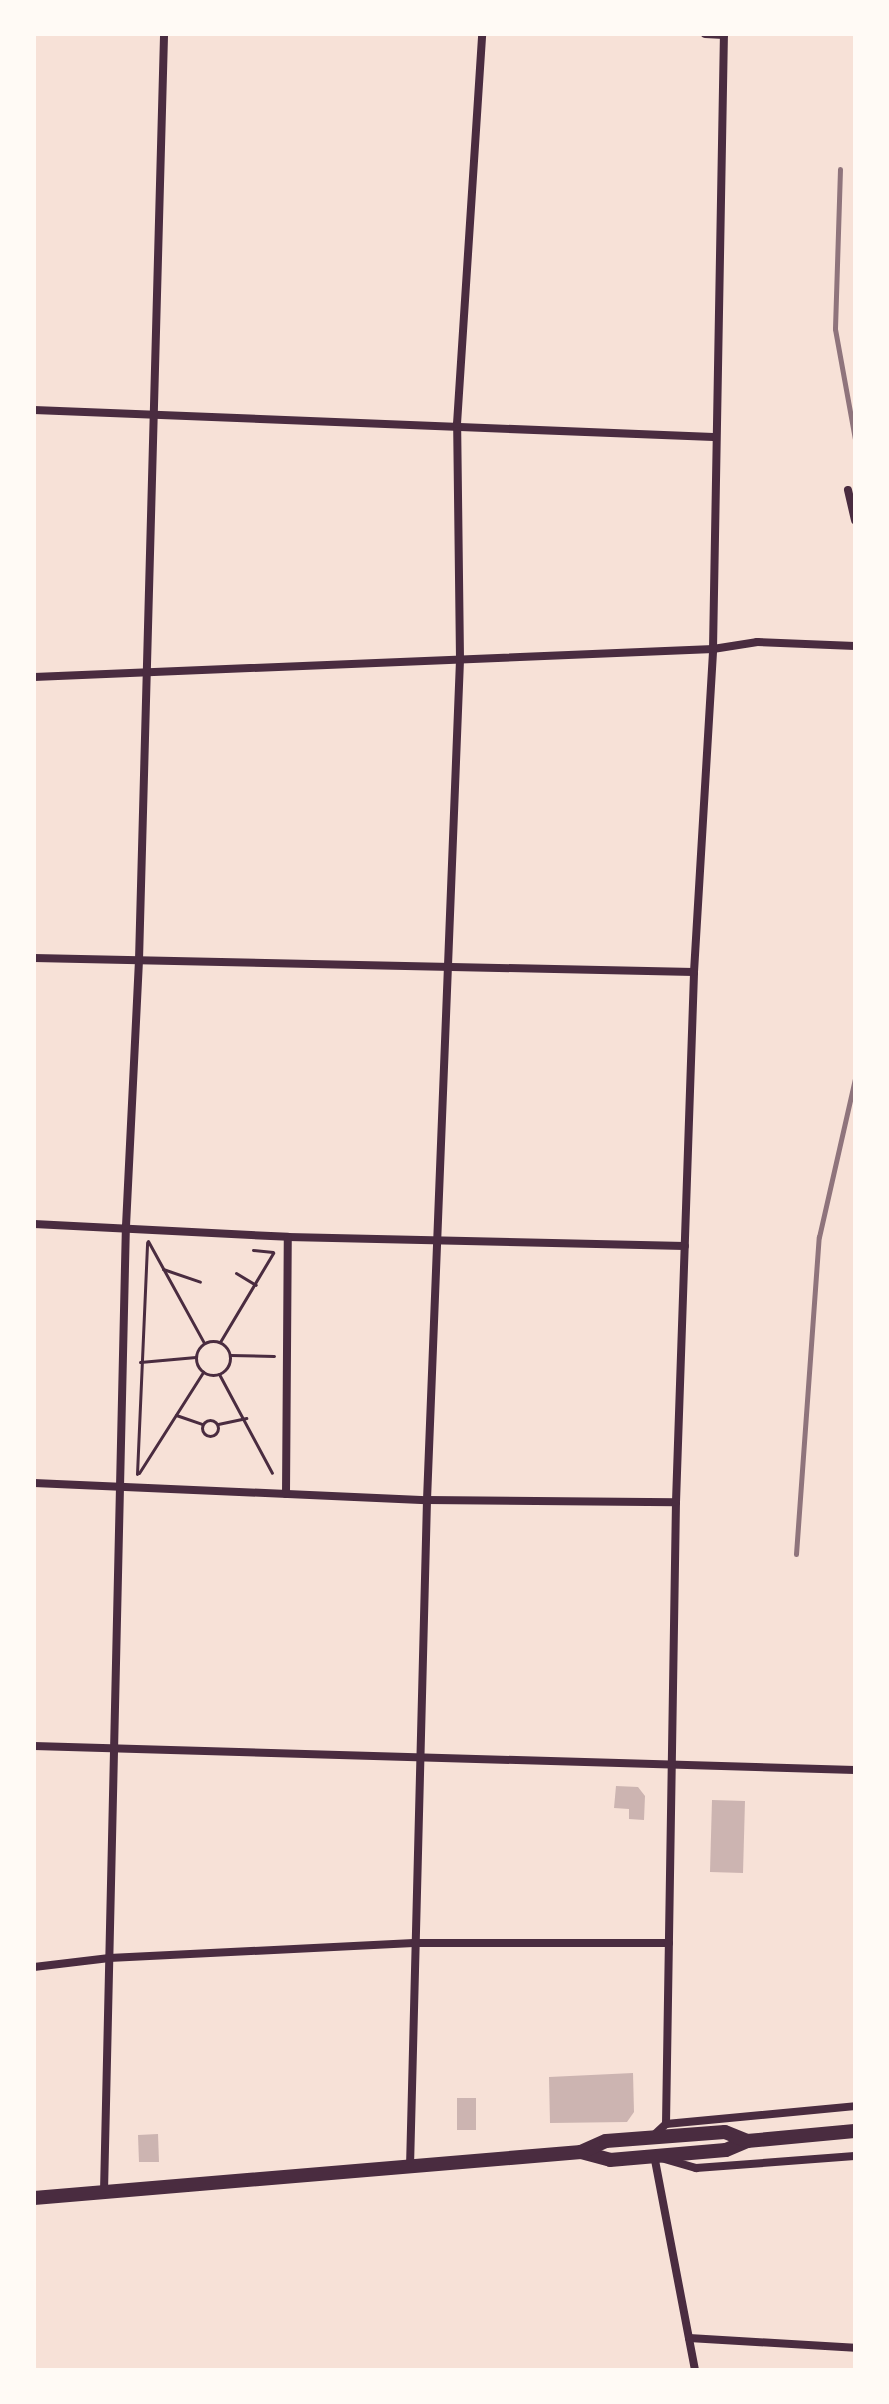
<!DOCTYPE html>
<style>
body{margin:0}
#map{position:relative;width:889px;height:2404px;overflow:hidden;background:#f7e1d7;font-family:Jost,sans-serif}
div>[style]{position:absolute}
.building>*{inset:0;background:#ccb4b1}
.path>*{height:3px;margin:-1.5px;padding:0 1.5px;transform-origin:1.5px;border-radius:1.5px;background:#4a2c40}
.path>.ring{margin:-1.5px;padding:0;box-sizing:content-box;background:none;border:3px solid #4a2c40;border-radius:50%}
.minor>*{height:8px;margin:-4px;padding:0 4px;transform-origin:4px;border-radius:4px;background:#4a2c40}
.primary>*{height:14px;margin:-7px;padding:0 7px;transform-origin:7px;border-radius:7px;background:#4a2c40}
.rail>*{height:5px;margin:-2.5px;padding:0 2.5px;transform-origin:2.5px;border-radius:2.5px;background:#8f747c}
span{translate:-50% -50%;white-space:nowrap;text-align:center;line-height:1.15;-webkit-text-stroke:6px #fffaf5;paint-order:stroke}
.frame{position:absolute;inset:0;border:36px solid #fffaf5;pointer-events:none}
</style>
<div id="map">
<div class="building">
<div style="clip-path:polygon(616px 1786px,638px 1787px,645px 1796px,644px 1820px,629px 1819px,629px 1809px,614px 1808px)"></div>
<div style="clip-path:polygon(712px 1800px,745px 1801px,743px 1873px,710px 1872px)"></div>
<div style="clip-path:polygon(633px 2073px,634px 2112px,627px 2122px,550px 2123px,549px 2077px)"></div>
<div style="clip-path:polygon(457px 2098px,476px 2098px,476px 2130px,457px 2130px)"></div>
<div style="clip-path:polygon(158px 2134px,159px 2162px,139px 2162px,138px 2135px)"></div>
</div>
<div class="path">
<div style="left:148px;top:1241px;width:116px;rotate:61.2deg"></div>
<div style="left:253px;top:1250px;width:20px;rotate:6deg"></div>
<div style="left:163px;top:1269px;width:39px;rotate:19deg"></div>
<div style="left:236px;top:1273px;width:23px;rotate:31deg"></div>
<div class="ring" style="left:196px;top:1341px;width:31px;height:31px"></div>
<div style="left:220px;top:1342px;width:104px;rotate:-59.2deg"></div>
<div style="left:230px;top:1355px;width:44px;rotate:1.3deg"></div>
<div style="left:140px;top:1362px;width:56px;rotate:-5.1deg"></div>
<div style="left:219px;top:1374px;width:112px;rotate:61.8deg"></div>
<div style="left:176px;top:1415px;width:28px;rotate:19deg"></div>
<div class="ring" style="left:202px;top:1420px;width:13px;height:13px"></div>
<div style="left:218px;top:1424px;width:29px;rotate:-12deg"></div>
<div style="left:139px;top:1473px;width:120px;rotate:-57.6deg"></div>
<div style="left:137px;top:1474px;width:232px;rotate:-87.5deg"></div>
</div>
<div class="minor">
<div style="left:705px;top:34px;width:19px;rotate:3deg"></div>
<div style="left:34px;top:410px;width:680px;rotate:2.28deg"></div>
<div style="left:848px;top:490px;width:31px;rotate:77deg"></div>
<div style="left:34px;top:677px;width:680px;rotate:-2.36deg"></div>
<div style="left:713px;top:649px;width:45px;rotate:-9deg"></div>
<div style="left:757px;top:642px;width:98px;rotate:2.3deg"></div>
<div style="left:34px;top:958px;width:660px;rotate:1.22deg"></div>
<div style="left:34px;top:1224px;width:254px;rotate:2.9deg"></div>
<div style="left:288px;top:1237px;width:397px;rotate:1.3deg"></div>
<div style="left:34px;top:1483px;width:393px;rotate:2.5deg"></div>
<div style="left:427px;top:1500px;width:249px;rotate:0.5deg"></div>
<div style="left:286px;top:1494px;width:257px;rotate:-89.6deg"></div>
<div style="left:34px;top:1746px;width:821px;rotate:1.67deg"></div>
<div style="left:34px;top:1967px;width:76px;rotate:-6.8deg"></div>
<div style="left:109px;top:1958px;width:305px;rotate:-2.8deg"></div>
<div style="left:414px;top:1943px;width:255px"></div>
<div style="left:666px;top:2124px;width:622px;rotate:-89.08deg"></div>
<div style="left:676px;top:1502px;width:530px;rotate:-88.05deg"></div>
<div style="left:694px;top:972px;width:324px;rotate:-86.6deg"></div>
<div style="left:713px;top:649px;width:615px;rotate:-88.98deg"></div>
<div style="left:653px;top:2136px;width:18px;rotate:-43deg"></div>
<div style="left:666px;top:2124px;width:190px;rotate:-5.4deg"></div>
<div style="left:410px;top:2167px;width:667px;rotate:-88.54deg"></div>
<div style="left:427px;top:1500px;width:842px;rotate:-87.75deg"></div>
<div style="left:460px;top:659px;width:235px;rotate:-90.7deg"></div>
<div style="left:457px;top:424px;width:391px;rotate:-86.3deg"></div>
<div style="left:104px;top:2192px;width:966px;rotate:-88.7deg"></div>
<div style="left:126px;top:1226px;width:266px;rotate:-87.2deg"></div>
<div style="left:139px;top:960px;width:926px;rotate:-88.45deg"></div>
<div style="left:689px;top:2338px;width:166px;rotate:3.4deg"></div>
<div style="left:695px;top:2370px;width:218px;rotate:-100.8deg"></div>
<div style="left:654px;top:2156px;width:44px;rotate:15.9deg"></div>
<div style="left:696px;top:2168px;width:159px;rotate:-4.3deg"></div>
</div>
<div class="primary">
<div style="left:581px;top:2152px;width:30px;rotate:15deg"></div>
<div style="left:610px;top:2160px;width:116px;rotate:-4.9deg"></div>
<div style="left:726px;top:2150px;width:23px;rotate:-23deg"></div>
<div style="left:747px;top:2141px;width:108px;rotate:-5.3deg"></div>
<div style="left:34px;top:2198px;width:549px;rotate:-4.81deg"></div>
<div style="left:581px;top:2152px;width:27px;rotate:-24deg"></div>
<div style="left:606px;top:2141px;width:119px;rotate:-4.3deg"></div>
<div style="left:725px;top:2132px;width:24px;rotate:22deg"></div>
</div>
<div class="rail">
<div style="left:840px;top:169px;width:160px;rotate:91.8deg"></div>
<div style="left:835px;top:329px;width:112px;rotate:79.7deg"></div>
<div style="left:796px;top:1554px;width:318px;rotate:-85.9deg"></div>
<div style="left:819px;top:1237px;width:163px;rotate:-77.2deg"></div>
</div>
<div class="frame"></div>
</div>
